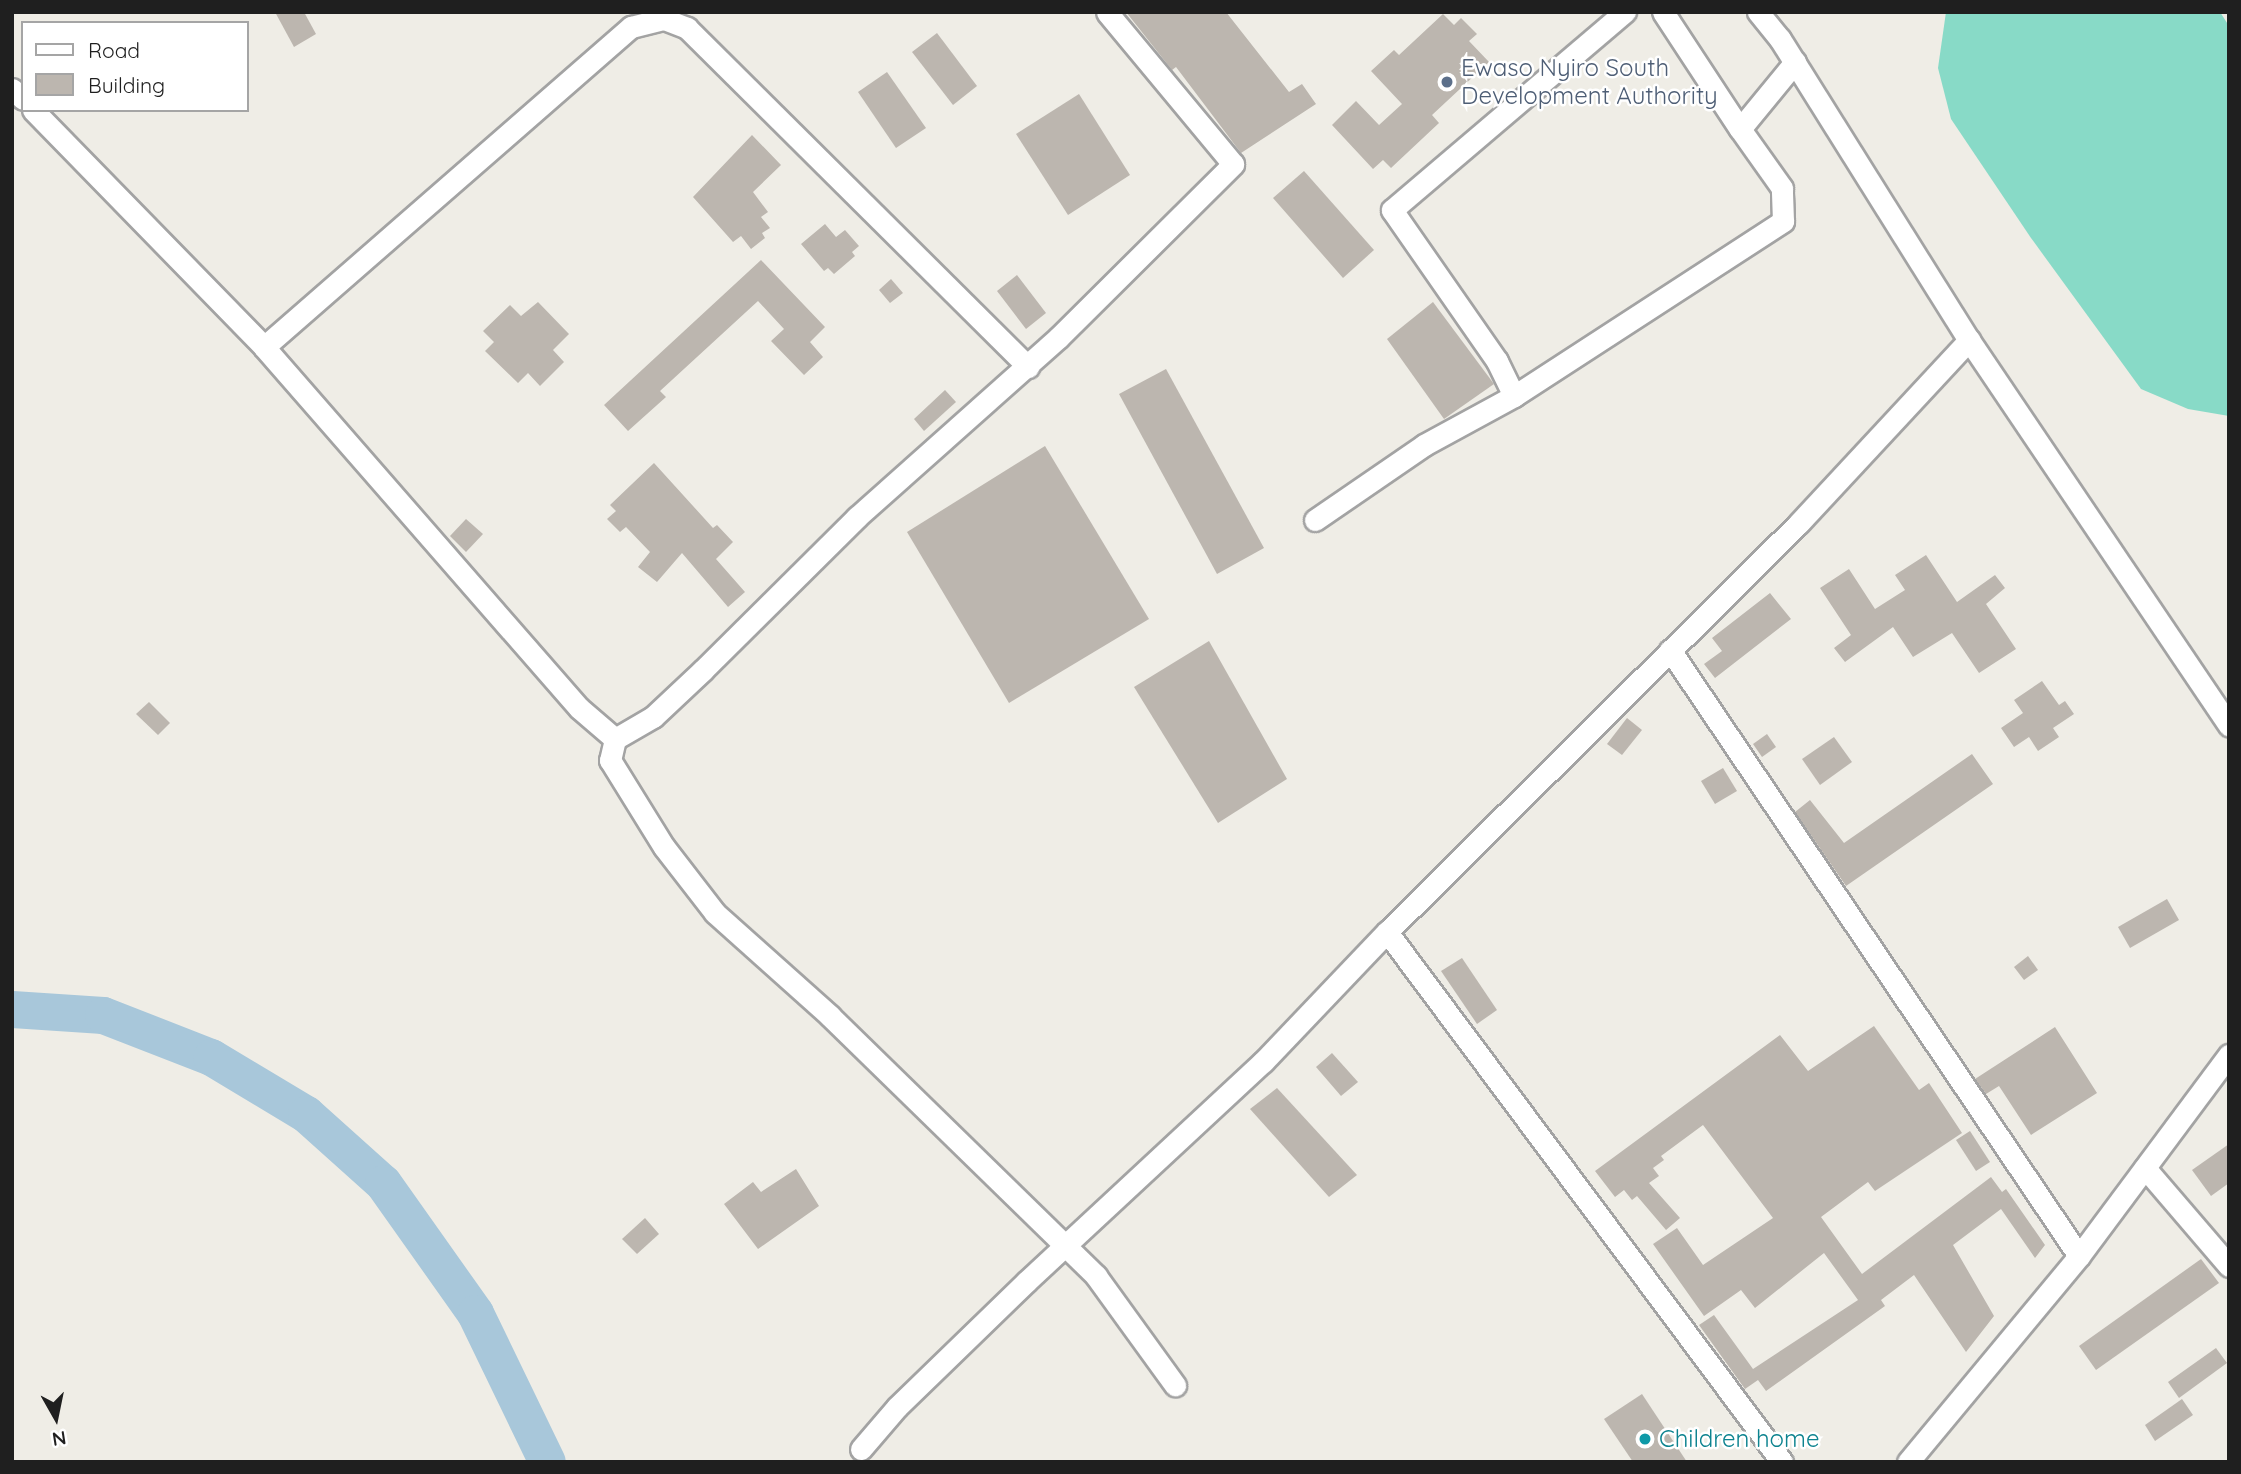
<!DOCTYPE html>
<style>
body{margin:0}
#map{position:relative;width:2241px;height:1474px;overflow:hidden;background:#efede6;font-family:Quicksand,sans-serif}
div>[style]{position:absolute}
.pitch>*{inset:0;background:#88dac7}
.river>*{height:37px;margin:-18.5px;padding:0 18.5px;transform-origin:18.5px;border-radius:18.5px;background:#a8c7da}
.building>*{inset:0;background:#bcb6af}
.roads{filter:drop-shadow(2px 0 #a3a3a3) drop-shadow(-2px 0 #a3a3a3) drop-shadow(0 2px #a3a3a3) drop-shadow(0 -2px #a3a3a3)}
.minor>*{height:21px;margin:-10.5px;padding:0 10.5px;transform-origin:10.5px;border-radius:10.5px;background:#fff}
.dots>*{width:19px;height:19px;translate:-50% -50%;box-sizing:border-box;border:4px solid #fff;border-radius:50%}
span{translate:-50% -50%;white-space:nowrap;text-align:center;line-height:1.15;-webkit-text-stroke:5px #fff;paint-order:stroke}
.service-label{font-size:24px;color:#4e5e75}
.left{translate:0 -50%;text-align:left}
.culture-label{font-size:24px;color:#0d838f}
.frame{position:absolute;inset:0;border:14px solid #1f1f1f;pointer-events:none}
.legend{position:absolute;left:21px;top:21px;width:228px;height:91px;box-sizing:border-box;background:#fff;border:2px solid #a5a5a5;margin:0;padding:9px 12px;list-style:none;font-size:21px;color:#1f1f1f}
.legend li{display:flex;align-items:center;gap:14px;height:35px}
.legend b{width:35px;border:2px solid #a5a5a5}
.north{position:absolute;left:21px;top:1383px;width:70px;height:70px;-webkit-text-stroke:5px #fff;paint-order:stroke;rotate:171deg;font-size:19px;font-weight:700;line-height:28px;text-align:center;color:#1f1f1f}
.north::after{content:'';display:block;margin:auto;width:24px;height:32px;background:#1f1f1f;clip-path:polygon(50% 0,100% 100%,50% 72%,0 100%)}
</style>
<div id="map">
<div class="pitch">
<div style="clip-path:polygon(1946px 12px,2220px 12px,2229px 26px,2229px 416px,2188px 409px,2141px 389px,2031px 238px,1951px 119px,1938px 68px)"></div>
</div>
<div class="river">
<div style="left:12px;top:1009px;width:91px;rotate:3.8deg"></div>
<div style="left:103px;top:1015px;width:116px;rotate:21.3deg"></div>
<div style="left:211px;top:1057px;width:111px;rotate:31deg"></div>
<div style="left:306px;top:1114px;width:103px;rotate:41.9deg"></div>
<div style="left:383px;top:1183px;width:159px;rotate:54.7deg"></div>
<div style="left:475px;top:1313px;width:165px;rotate:64.2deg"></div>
</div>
<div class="building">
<div style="clip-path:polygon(275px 12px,304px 12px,316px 34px,294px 47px)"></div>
<div style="clip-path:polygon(1126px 12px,1226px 12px,1289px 92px,1302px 84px,1316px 104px,1241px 153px,1176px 67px,1172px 70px)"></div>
<div style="clip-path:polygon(1443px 14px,1454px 25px,1461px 18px,1477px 34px,1469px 41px,1489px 62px,1432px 115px,1439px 123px,1391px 168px,1383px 160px,1373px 169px,1332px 125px,1356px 101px,1379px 125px,1402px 104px,1371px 71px,1394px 50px,1399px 55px)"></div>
<div style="clip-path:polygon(937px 33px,977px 86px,953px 105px,912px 52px)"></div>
<div style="clip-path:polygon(887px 72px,926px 128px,896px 148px,858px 92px)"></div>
<div style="clip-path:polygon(1079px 94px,1130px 175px,1068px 215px,1016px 134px)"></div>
<div style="clip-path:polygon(752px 135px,781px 165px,753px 192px,768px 212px,761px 217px,770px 228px,762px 233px,765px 238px,751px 249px,741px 236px,733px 242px,693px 197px)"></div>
<div style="clip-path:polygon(1304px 171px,1374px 250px,1343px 278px,1273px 198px)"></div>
<div style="clip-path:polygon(825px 224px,836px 237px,845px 230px,859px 246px,852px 252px,855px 256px,834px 274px,828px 268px,824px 271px,801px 244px)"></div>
<div style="clip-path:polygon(761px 260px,825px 327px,810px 342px,823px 357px,804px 375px,771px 341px,784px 329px,758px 301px,660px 391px,666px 397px,628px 431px,604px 405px)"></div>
<div style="clip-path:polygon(1017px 275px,1046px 313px,1026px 329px,997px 291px)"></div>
<div style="clip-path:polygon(891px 279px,903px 293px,890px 303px,879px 290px)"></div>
<div style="clip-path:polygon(538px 302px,569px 334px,553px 350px,564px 362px,540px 386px,528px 373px,518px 383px,485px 351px,494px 342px,483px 331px,510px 305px,521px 316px)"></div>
<div style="clip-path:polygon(1433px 302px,1494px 384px,1444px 419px,1387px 339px)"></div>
<div style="clip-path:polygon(1166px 369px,1264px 548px,1217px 574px,1119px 394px)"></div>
<div style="clip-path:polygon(945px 390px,956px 402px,924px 431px,914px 419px)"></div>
<div style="clip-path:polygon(1045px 446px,1149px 619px,1009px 703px,907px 532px)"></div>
<div style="clip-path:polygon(654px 463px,713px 528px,717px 525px,733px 542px,716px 559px,745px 592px,728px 607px,682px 553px,657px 582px,638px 567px,650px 552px,626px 527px,620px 532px,607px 519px,616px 511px,610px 505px)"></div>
<div style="clip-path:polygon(466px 519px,483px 534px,466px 552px,450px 536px)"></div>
<div style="clip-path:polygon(1926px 555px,1957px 602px,1995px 575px,2005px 588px,1986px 604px,2016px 649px,1979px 673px,1952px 633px,1913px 657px,1893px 627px,1845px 662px,1834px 648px,1851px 635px,1820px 588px,1849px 569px,1875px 609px,1905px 590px,1895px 575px)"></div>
<div style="clip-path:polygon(1770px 593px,1791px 619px,1715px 678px,1704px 664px,1722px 651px,1712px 638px)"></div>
<div style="clip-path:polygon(1209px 641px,1287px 779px,1218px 823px,1134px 687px)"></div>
<div style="clip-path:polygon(2042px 681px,2059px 705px,2065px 701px,2074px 714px,2053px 728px,2059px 737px,2038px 751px,2029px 737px,2014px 747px,2001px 728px,2023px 713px,2014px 700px)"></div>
<div style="clip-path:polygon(149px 702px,170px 723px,158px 735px,136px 714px)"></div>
<div style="clip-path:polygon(1627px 718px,1642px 730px,1622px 755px,1607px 744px)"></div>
<div style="clip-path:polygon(1767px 734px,1776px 747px,1762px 757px,1753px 744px)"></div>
<div style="clip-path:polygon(1834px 737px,1852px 762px,1820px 785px,1802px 759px)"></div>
<div style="clip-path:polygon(1972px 754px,1993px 784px,1846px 886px,1795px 812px,1810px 800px,1844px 843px)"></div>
<div style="clip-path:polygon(1723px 768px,1737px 791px,1715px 804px,1701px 781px)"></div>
<div style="clip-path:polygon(2167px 899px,2179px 920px,2130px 948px,2118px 927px)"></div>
<div style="clip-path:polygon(2028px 956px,2038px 970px,2024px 980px,2014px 967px)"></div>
<div style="clip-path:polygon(1462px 958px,1497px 1010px,1477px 1024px,1441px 971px)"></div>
<div style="clip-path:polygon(1874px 1026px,1919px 1090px,1929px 1083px,1962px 1133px,1875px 1191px,1868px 1182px,1821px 1217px,1862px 1274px,1991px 1177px,2002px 1192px,2006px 1189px,2045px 1245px,2035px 1258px,2001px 1209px,1953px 1245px,1994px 1316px,1966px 1352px,1914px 1275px,1881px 1300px,1885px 1306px,1766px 1391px,1758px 1380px,1745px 1389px,1699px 1325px,1714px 1315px,1753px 1369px,1858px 1300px,1824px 1253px,1755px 1308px,1741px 1290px,1704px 1316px,1653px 1244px,1677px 1228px,1703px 1265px,1773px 1218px,1703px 1125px,1661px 1156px,1664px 1160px,1653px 1168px,1659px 1176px,1649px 1183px,1680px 1218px,1666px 1230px,1637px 1196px,1632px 1200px,1624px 1190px,1615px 1197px,1595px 1171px,1780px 1035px,1808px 1071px)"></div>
<div style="clip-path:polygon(2055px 1027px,2097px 1093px,2031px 1135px,1999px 1086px,1986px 1094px,1975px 1079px)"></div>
<div style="clip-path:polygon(1332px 1053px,1358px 1082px,1341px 1096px,1316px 1067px)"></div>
<div style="clip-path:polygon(1277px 1088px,1357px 1175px,1329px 1197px,1250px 1109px)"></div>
<div style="clip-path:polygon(1970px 1131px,1990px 1162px,1976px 1171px,1956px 1140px)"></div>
<div style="clip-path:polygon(2229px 1144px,2229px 1183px,2211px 1196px,2192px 1170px)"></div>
<div style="clip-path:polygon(796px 1169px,819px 1206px,758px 1249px,724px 1204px,753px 1182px,761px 1192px)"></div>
<div style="clip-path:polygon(645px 1218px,659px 1234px,637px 1254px,622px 1239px)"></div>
<div style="clip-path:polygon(2201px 1259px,2219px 1283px,2096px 1370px,2079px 1346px)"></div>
<div style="clip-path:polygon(2216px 1348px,2227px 1363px,2179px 1398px,2168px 1382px)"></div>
<div style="clip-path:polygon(1642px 1394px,1687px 1462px,1633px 1462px,1604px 1419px)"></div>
<div style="clip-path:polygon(2182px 1399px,2193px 1415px,2155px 1441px,2145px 1425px)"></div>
</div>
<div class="roads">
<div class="minor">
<div style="left:1663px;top:12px;width:140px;rotate:56.7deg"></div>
<div style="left:1740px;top:129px;width:87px;rotate:-50.6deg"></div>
<div style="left:1758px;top:12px;width:35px;rotate:51deg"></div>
<div style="left:1780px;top:39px;width:355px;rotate:57.9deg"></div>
<div style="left:1969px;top:340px;width:465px;rotate:56deg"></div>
<div style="left:12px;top:89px;width:15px;rotate:42deg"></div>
<div style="left:33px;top:110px;width:331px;rotate:45.7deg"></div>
<div style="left:264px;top:347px;width:479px;rotate:48.9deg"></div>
<div style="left:579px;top:708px;width:48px;rotate:40.7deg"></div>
<div style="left:615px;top:739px;width:44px;rotate:-30.1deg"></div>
<div style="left:653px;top:717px;width:69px;rotate:-43.2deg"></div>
<div style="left:703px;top:670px;width:217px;rotate:-44.8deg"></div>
<div style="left:857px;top:517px;width:269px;rotate:-41.7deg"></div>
<div style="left:1058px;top:338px;width:247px;rotate:-44.8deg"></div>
<div style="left:1233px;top:164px;width:197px;rotate:-129.7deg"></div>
<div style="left:264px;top:347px;width:487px;rotate:-41.1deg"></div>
<div style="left:631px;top:27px;width:34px;rotate:-14deg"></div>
<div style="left:664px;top:19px;width:25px;rotate:21deg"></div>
<div style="left:687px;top:28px;width:481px;rotate:44.8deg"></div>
<div style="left:1514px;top:396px;width:321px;rotate:-33deg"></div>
<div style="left:1783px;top:221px;width:33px;rotate:-92deg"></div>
<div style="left:1782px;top:188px;width:72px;rotate:-125.4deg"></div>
<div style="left:1315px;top:520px;width:132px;rotate:-34.5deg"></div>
<div style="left:1424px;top:445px;width:102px;rotate:-28.6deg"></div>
<div style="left:1514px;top:396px;width:39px;rotate:-116deg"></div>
<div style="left:1497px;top:361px;width:184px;rotate:-124.8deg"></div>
<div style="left:1392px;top:210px;width:306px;rotate:-40.4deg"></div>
<div style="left:1670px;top:650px;width:731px;rotate:55.98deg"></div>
<div style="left:615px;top:739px;width:22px;rotate:103deg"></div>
<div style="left:610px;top:760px;width:102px;rotate:58.2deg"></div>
<div style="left:664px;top:847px;width:83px;rotate:52.3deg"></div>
<div style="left:715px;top:913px;width:154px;rotate:41.8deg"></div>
<div style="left:830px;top:1016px;width:372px;rotate:44.3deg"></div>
<div style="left:1096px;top:1276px;width:135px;rotate:54.1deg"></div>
<div style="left:1387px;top:932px;width:661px;rotate:53.3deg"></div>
<div style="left:2145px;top:1168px;width:129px;rotate:49.4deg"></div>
<div style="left:861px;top:1449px;width:55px;rotate:-49.4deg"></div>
<div style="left:897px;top:1407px;width:181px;rotate:-44.1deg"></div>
<div style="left:1027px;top:1281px;width:322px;rotate:-42.9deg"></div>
<div style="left:1263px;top:1062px;width:180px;rotate:-46.4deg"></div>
<div style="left:1387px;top:932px;width:581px;rotate:-44.79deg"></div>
<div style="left:1799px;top:523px;width:250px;rotate:-47.1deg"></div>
<div style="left:1908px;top:1462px;width:268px;rotate:-50.3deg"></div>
<div style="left:2079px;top:1256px;width:251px;rotate:-53.3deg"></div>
</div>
</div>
<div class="dots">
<div style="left:1447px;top:82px;background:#5c6f8a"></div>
<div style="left:1645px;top:1439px;background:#0f9aa8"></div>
</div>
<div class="service-label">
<span class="left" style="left:1461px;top:82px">Ewaso Nyiro South<br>Development Authority</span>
</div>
<div class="culture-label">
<span class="left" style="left:1659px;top:1439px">Children home</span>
</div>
<div class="frame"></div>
<ul class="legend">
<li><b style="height:9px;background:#fff"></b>Road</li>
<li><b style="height:19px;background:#bcb6af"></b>Building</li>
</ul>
<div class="north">N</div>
</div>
